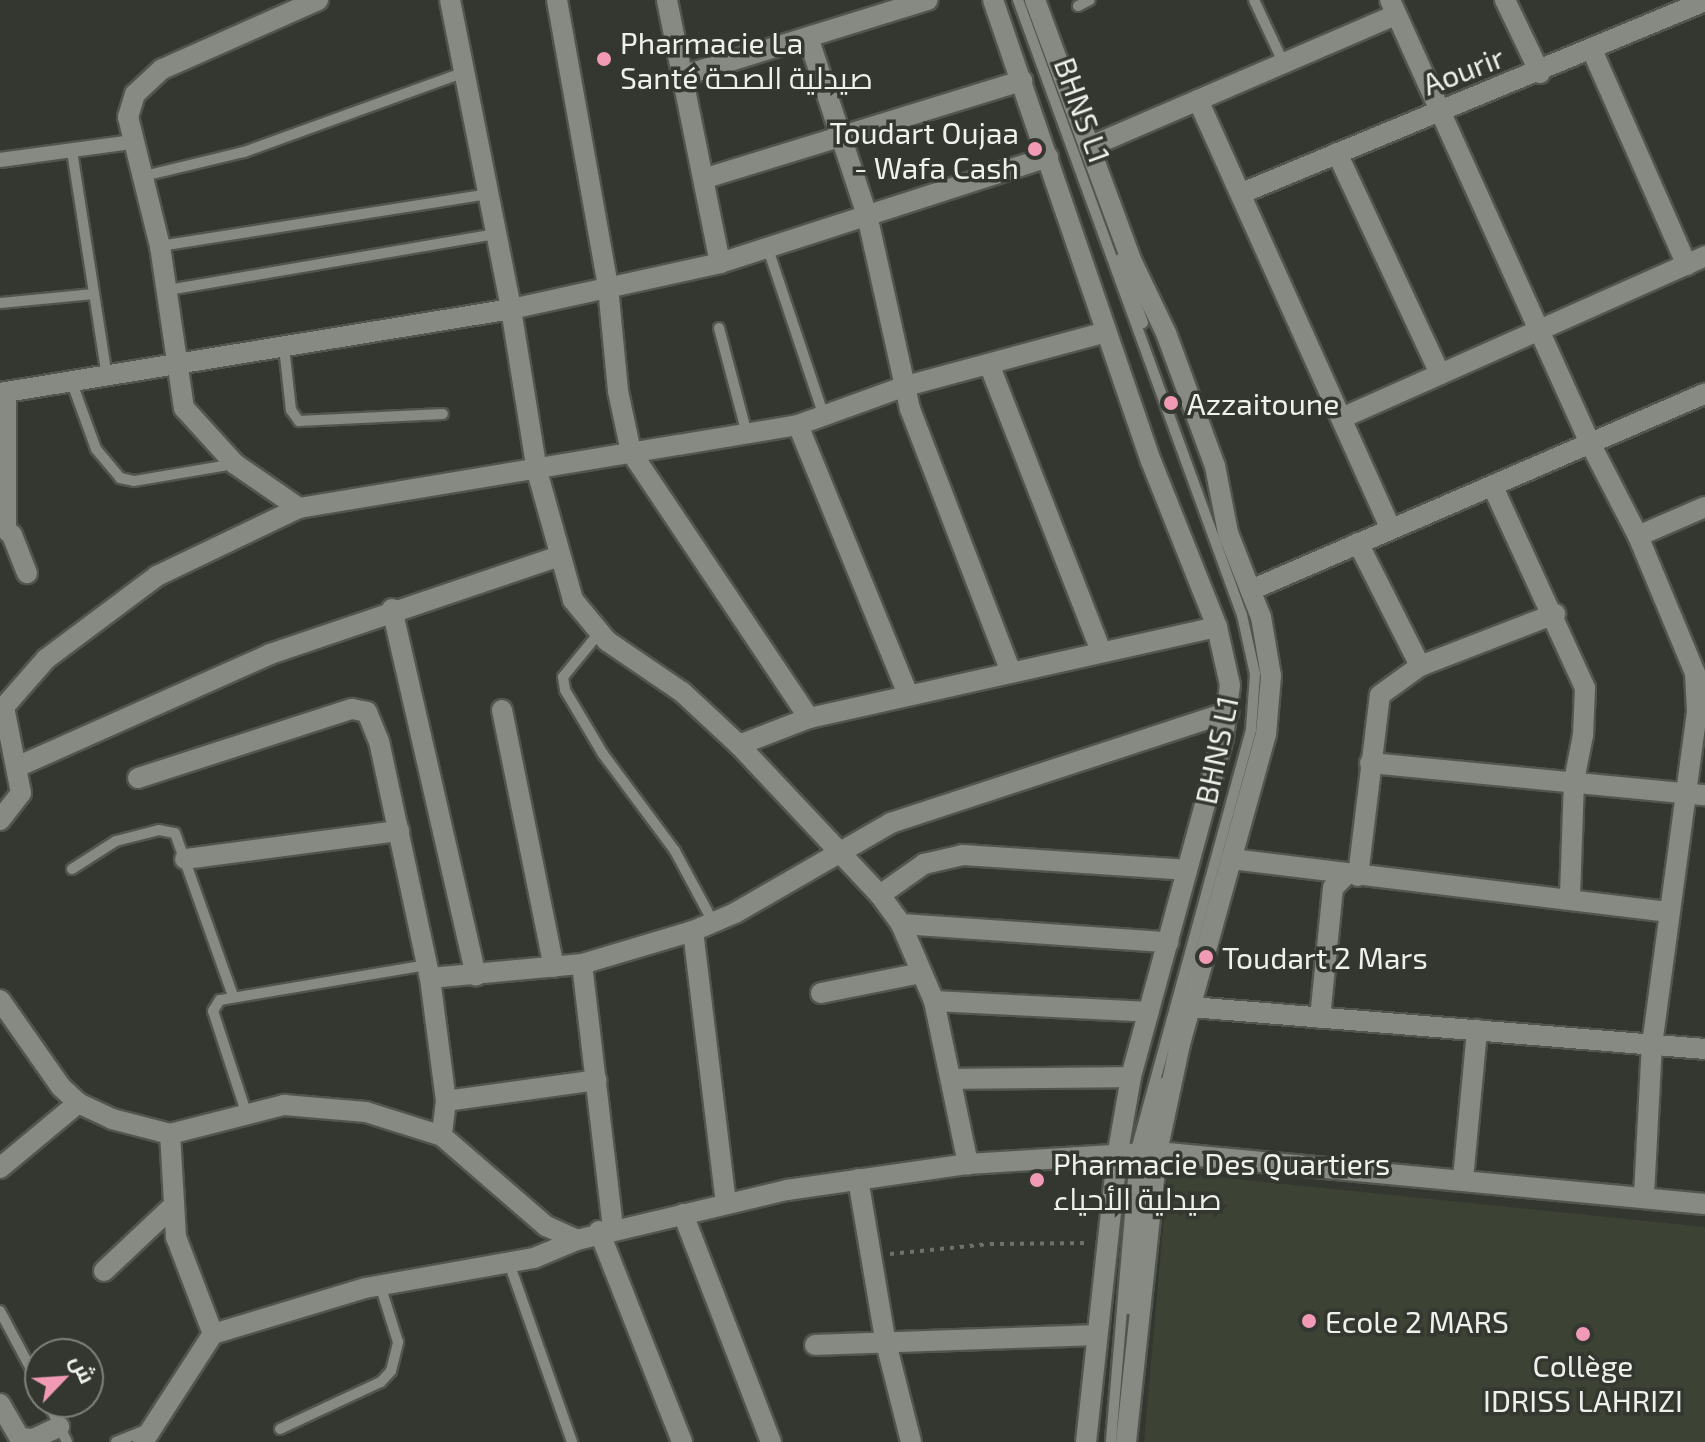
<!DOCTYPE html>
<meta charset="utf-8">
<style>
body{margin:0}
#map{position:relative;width:1705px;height:1442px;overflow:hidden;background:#343730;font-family:"Exo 2",Cairo,sans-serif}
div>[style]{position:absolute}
.built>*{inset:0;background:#3c4234}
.path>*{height:4px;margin-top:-2px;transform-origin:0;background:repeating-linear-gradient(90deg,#6e716b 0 4px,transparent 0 10px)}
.roads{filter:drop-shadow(2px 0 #52554f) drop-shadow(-2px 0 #52554f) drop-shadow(0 2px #52554f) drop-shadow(0 -2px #52554f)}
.service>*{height:10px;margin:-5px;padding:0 5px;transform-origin:5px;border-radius:5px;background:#878a82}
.pedestrian>*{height:14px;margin:-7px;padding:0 7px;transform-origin:7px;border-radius:7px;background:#878a82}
.minor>*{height:20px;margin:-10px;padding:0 10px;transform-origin:10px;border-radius:10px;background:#878a82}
.tertiary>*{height:20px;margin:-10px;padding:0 10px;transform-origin:10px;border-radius:10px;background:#878a82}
.dots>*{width:22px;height:22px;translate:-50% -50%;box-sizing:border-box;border:4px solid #343730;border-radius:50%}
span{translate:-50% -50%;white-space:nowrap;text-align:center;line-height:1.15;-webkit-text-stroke:7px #343730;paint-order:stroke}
.poi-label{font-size:30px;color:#edf0eb}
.left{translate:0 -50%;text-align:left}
.right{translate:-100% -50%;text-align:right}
.street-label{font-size:30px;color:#edf0eb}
.north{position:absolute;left:24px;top:1338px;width:80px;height:80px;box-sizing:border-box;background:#343730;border:2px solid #7e817b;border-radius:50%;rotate:65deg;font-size:22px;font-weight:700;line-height:32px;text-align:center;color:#edf0eb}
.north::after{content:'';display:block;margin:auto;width:28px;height:36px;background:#f09ab6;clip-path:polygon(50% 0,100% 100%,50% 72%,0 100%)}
</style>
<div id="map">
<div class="built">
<div style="clip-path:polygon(1168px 1172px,1705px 1227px,1705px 1442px,1144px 1442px)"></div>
</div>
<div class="path">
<div style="left:890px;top:1254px;width:100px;rotate:-5.7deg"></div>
<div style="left:990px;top:1244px;width:99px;rotate:-0.6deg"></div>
</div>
<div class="roads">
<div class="service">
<div style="left:1018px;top:0;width:655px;rotate:69.99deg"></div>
<div style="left:1242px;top:615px;width:60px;rotate:77.6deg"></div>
<div style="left:1255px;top:674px;width:56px;rotate:94.1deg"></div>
<div style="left:1251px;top:730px;width:441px;rotate:105.3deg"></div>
<div style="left:1135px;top:1155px;width:288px;rotate:94.8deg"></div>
<div style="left:1254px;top:0;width:71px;rotate:64.9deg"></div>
<div style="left:1078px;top:6px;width:13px;rotate:-27deg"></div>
<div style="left:72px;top:151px;width:228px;rotate:81.2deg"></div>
<div style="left:144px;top:176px;width:103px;rotate:-13.5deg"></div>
<div style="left:244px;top:152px;width:235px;rotate:-19.9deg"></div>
<div style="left:160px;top:246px;width:332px;rotate:-9deg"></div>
<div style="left:768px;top:249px;width:176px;rotate:71.5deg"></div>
<div style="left:1120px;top:259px;width:68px;rotate:70.2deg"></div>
<div style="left:168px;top:290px;width:333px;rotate:-9.7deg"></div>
<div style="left:0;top:303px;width:94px;rotate:-5.5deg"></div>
<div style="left:719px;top:328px;width:110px;rotate:75.2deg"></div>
<div style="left:284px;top:347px;width:63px;rotate:83.7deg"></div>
<div style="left:291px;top:410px;width:14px;rotate:54deg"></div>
<div style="left:299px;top:421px;width:144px;rotate:-2.8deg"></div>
<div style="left:72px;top:383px;width:70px;rotate:70deg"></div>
<div style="left:96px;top:449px;width:38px;rotate:50deg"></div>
<div style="left:120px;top:478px;width:14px;rotate:12deg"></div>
<div style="left:134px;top:481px;width:102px;rotate:-9.6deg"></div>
<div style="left:599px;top:633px;width:57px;rotate:129.3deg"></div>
<div style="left:563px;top:677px;width:13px;rotate:81deg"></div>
<div style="left:565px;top:690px;width:74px;rotate:59.3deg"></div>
<div style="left:603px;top:754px;width:121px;rotate:53.4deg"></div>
<div style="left:675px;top:851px;width:81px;rotate:61.8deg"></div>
<div style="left:72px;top:869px;width:52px;rotate:-32.5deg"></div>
<div style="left:116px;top:841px;width:44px;rotate:-14.3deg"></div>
<div style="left:159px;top:830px;width:16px;rotate:11deg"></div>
<div style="left:175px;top:833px;width:173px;rotate:70.4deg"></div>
<div style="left:246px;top:1112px;width:106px;rotate:-108.1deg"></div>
<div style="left:213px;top:1011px;width:13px;rotate:-58deg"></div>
<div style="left:220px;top:1000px;width:210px;rotate:-9.6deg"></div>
<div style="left:509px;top:1263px;width:190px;rotate:70.6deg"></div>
<div style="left:1129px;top:1309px;width:156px;rotate:-84.1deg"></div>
<div style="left:1145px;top:1154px;width:73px;rotate:-77.3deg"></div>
<div style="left:0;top:1311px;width:85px;rotate:61.9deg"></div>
<div style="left:48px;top:1402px;width:44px;rotate:64.6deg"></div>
<div style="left:280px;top:1429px;width:111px;rotate:-25deg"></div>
<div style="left:381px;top:1382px;width:15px;rotate:-48deg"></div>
<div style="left:391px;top:1371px;width:30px;rotate:-76deg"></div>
<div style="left:398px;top:1342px;width:60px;rotate:-107.5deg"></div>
<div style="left:116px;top:1442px;width:37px;rotate:-22deg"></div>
</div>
<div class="pedestrian">
<div style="left:0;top:160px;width:132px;rotate:-7.8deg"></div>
</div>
<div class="minor">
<div style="left:318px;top:0;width:171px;rotate:156.1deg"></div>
<div style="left:162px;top:69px;width:37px;rotate:137deg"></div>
<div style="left:135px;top:94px;width:24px;rotate:107deg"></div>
<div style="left:128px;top:117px;width:133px;rotate:76.1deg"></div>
<div style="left:160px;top:246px;width:164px;rotate:81.6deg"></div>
<div style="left:184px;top:408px;width:76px;rotate:47.7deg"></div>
<div style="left:235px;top:464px;width:78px;rotate:34.5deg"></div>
<div style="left:299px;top:508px;width:506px;rotate:-9.44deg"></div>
<div style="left:798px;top:425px;width:115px;rotate:-19.9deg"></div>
<div style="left:906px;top:386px;width:207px;rotate:-15.1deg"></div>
<div style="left:450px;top:0;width:315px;rotate:78.8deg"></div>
<div style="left:511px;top:309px;width:164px;rotate:80.9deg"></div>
<div style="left:537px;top:471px;width:134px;rotate:74.4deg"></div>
<div style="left:573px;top:600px;width:53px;rotate:50.3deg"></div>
<div style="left:607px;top:641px;width:91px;rotate:34.2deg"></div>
<div style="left:682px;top:692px;width:78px;rotate:42.9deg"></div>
<div style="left:739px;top:745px;width:206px;rotate:46.8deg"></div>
<div style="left:880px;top:895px;width:36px;rotate:54deg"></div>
<div style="left:901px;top:924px;width:84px;rotate:66.8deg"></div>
<div style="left:934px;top:1001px;width:167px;rotate:78.2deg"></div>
<div style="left:557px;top:0;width:291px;rotate:79.9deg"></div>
<div style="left:608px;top:287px;width:104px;rotate:84.5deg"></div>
<div style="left:618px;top:391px;width:62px;rotate:78deg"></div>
<div style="left:631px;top:452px;width:320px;rotate:56.2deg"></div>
<div style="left:1390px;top:0;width:488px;rotate:65.7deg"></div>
<div style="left:1591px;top:445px;width:102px;rotate:62.7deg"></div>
<div style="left:1638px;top:536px;width:148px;rotate:67.4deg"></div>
<div style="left:1695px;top:673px;width:39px;rotate:87deg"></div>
<div style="left:1697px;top:712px;width:334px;rotate:97.7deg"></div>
<div style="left:1652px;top:1043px;width:155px;rotate:93deg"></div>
<div style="left:1505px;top:0;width:81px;rotate:64.4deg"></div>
<div style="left:809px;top:40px;width:184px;rotate:71.7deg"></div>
<div style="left:867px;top:215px;width:199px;rotate:77.5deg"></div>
<div style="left:910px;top:409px;width:282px;rotate:69deg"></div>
<div style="left:1592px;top:50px;width:235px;rotate:66.2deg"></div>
<div style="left:682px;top:76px;width:257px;rotate:-17.2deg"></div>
<div style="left:1198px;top:100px;width:469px;rotate:65.8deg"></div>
<div style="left:1089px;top:147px;width:334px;rotate:-23.3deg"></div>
<div style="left:1337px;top:153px;width:244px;rotate:65deg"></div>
<div style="left:706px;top:178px;width:331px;rotate:-17.1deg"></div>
<div style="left:1242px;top:193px;width:501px;rotate:-22.52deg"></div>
<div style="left:720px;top:263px;width:345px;rotate:-17.9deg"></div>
<div style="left:989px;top:364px;width:308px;rotate:68.7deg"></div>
<div style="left:0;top:393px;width:518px;rotate:-9.33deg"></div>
<div style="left:511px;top:309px;width:214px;rotate:-12.4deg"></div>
<div style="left:720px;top:263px;width:268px;rotate:-101.4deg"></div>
<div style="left:6px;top:394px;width:133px;rotate:90deg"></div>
<div style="left:1344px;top:417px;width:395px;rotate:-24deg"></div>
<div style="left:798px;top:425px;width:292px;rotate:67.8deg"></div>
<div style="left:1493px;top:487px;width:221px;rotate:65.4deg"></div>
<div style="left:1585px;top:688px;width:47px;rotate:92.4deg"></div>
<div style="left:1583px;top:735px;width:47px;rotate:101.1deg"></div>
<div style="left:1574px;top:781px;width:117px;rotate:92deg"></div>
<div style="left:0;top:524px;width:16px;rotate:43deg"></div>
<div style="left:12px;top:535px;width:41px;rotate:68.5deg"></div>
<div style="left:1638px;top:536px;width:73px;rotate:-23.4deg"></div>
<div style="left:1358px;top:543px;width:138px;rotate:63.2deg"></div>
<div style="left:1251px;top:590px;width:495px;rotate:-23.4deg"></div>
<div style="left:392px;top:609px;width:376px;rotate:77.1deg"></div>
<div style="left:502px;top:710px;width:262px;rotate:78.6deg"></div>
<div style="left:739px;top:745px;width:75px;rotate:-21.1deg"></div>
<div style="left:809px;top:718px;width:418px;rotate:-12.6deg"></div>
<div style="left:1370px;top:763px;width:337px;rotate:5.5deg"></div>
<div style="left:19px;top:766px;width:275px;rotate:-24deg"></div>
<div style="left:270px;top:654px;width:302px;rotate:-18.7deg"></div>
<div style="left:138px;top:778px;width:225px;rotate:-17.9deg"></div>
<div style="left:352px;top:709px;width:15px;rotate:11deg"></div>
<div style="left:367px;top:712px;width:31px;rotate:68deg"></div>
<div style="left:379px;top:741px;width:242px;rotate:77.9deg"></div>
<div style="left:430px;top:978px;width:124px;rotate:82.6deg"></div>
<div style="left:446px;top:1101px;width:35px;rotate:97deg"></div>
<div style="left:0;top:820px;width:34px;rotate:-52deg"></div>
<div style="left:21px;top:793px;width:88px;rotate:-101.2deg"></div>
<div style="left:4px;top:707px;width:64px;rotate:-48.8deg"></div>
<div style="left:46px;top:659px;width:139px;rotate:-36.8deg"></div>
<div style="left:157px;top:576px;width:157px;rotate:-25.6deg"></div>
<div style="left:185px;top:859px;width:216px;rotate:-7.5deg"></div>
<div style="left:1231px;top:859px;width:440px;rotate:6.9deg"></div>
<div style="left:1358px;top:876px;width:182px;rotate:-83.1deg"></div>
<div style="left:1380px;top:695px;width:49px;rotate:-35.9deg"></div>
<div style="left:1420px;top:666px;width:145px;rotate:-21.1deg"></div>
<div style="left:880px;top:895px;width:54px;rotate:-35.2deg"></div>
<div style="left:924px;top:864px;width:39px;rotate:-13deg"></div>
<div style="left:962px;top:855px;width:225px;rotate:3.8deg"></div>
<div style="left:901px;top:924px;width:268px;rotate:3.9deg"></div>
<div style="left:693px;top:931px;width:273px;rotate:83.1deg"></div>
<div style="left:582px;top:964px;width:267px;rotate:83.3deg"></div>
<div style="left:430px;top:978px;width:153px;rotate:-5.3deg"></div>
<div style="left:582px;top:964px;width:116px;rotate:-16.6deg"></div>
<div style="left:693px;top:931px;width:46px;rotate:-23.2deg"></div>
<div style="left:735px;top:913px;width:180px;rotate:-30deg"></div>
<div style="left:891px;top:823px;width:355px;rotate:-18.2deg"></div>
<div style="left:821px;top:993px;width:102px;rotate:-11.3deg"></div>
<div style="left:0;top:1000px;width:106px;rotate:55deg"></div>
<div style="left:61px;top:1087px;width:23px;rotate:43deg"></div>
<div style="left:78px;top:1103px;width:38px;rotate:25deg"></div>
<div style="left:112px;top:1119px;width:60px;rotate:14.5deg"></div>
<div style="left:170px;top:1134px;width:118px;rotate:-14.3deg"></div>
<div style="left:284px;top:1105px;width:82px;rotate:4.9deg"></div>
<div style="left:366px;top:1112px;width:80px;rotate:17.5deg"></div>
<div style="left:442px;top:1136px;width:138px;rotate:40.9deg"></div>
<div style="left:546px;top:1226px;width:34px;rotate:24deg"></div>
<div style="left:577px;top:1240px;width:216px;rotate:-13.4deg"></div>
<div style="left:787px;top:1190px;width:183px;rotate:-8.2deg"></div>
<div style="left:968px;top:1164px;width:189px;rotate:-3.6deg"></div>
<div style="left:1157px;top:1152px;width:550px;rotate:5.42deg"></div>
<div style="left:934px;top:1001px;width:215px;rotate:2.9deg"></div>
<div style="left:1191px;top:1007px;width:516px;rotate:4.67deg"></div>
<div style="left:1320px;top:1018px;width:131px;rotate:-84.3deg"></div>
<div style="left:1333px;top:888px;width:18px;rotate:-45deg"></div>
<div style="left:952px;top:1079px;width:179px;rotate:-0.6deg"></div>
<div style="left:446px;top:1101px;width:152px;rotate:-7.9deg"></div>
<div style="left:0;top:1168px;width:102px;rotate:-39.8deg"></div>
<div style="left:858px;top:1179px;width:162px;rotate:80.4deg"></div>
<div style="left:885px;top:1339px;width:106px;rotate:75.8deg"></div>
<div style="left:1463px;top:1179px;width:150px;rotate:-84.6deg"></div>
<div style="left:683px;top:1214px;width:244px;rotate:68.9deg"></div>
<div style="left:599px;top:1231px;width:227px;rotate:68.5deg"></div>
<div style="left:104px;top:1271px;width:93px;rotate:-43.3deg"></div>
<div style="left:213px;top:1334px;width:159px;rotate:-16.8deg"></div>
<div style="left:365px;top:1288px;width:172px;rotate:-10.1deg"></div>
<div style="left:534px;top:1258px;width:47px;rotate:-22.7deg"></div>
<div style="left:815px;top:1345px;width:281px;rotate:-2deg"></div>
<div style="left:0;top:1404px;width:39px;rotate:60deg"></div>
<div style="left:20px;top:1438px;width:13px;rotate:4deg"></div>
<div style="left:33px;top:1439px;width:29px;rotate:-25deg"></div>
<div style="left:143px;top:1442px;width:129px;rotate:-57.1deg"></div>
<div style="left:213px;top:1334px;width:104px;rotate:-110.9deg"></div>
<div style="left:176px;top:1237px;width:103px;rotate:-93.3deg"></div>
</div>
<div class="tertiary">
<div style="left:993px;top:0;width:487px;rotate:71.1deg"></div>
<div style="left:1151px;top:461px;width:179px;rotate:68.3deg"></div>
<div style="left:1217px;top:627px;width:59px;rotate:77.4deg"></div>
<div style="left:1230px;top:685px;width:53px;rotate:97.5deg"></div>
<div style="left:1223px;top:738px;width:351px;rotate:105.2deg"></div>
<div style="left:1131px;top:1077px;width:81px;rotate:99.9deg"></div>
<div style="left:1117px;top:1157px;width:287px;rotate:96.2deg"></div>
<div style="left:1035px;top:0;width:279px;rotate:69.7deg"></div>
<div style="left:1132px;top:262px;width:79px;rotate:64.4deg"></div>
<div style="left:1166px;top:333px;width:142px;rotate:69.8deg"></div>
<div style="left:1215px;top:466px;width:68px;rotate:79deg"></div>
<div style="left:1228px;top:533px;width:90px;rotate:68.6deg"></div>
<div style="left:1261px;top:617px;width:60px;rotate:80.4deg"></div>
<div style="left:1271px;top:676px;width:58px;rotate:94.9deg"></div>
<div style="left:1266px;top:734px;width:322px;rotate:105.5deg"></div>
<div style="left:1180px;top:1044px;width:110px;rotate:102deg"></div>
<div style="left:1157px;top:1152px;width:292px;rotate:96.1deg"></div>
</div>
</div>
<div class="dots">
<div style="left:604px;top:59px;background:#f09ab6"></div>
<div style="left:1035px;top:149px;background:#f09ab6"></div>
<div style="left:1171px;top:403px;background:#f09ab6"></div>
<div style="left:1206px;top:957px;background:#f09ab6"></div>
<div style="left:1037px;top:1180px;background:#f09ab6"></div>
<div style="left:1309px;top:1321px;background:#f09ab6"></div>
<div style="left:1583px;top:1334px;background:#f09ab6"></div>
</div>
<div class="poi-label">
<span class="left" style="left:620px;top:59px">Pharmacie La<br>Santé صيدلية الصحة</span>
<span class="right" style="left:1019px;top:149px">Toudart Oujaa<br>- Wafa Cash</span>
<span class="left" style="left:1187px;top:403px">Azzaitoune</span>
<span class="left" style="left:1222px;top:957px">Toudart 2 Mars</span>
<span class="left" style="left:1053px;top:1180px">Pharmacie Des Quartiers<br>صيدلية الأحياء</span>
<span class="left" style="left:1325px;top:1321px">Ecole 2 MARS</span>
<span style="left:1583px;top:1382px">Collège<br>IDRISS LAHRIZI</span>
</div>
<div class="street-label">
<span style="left:1463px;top:70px;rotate:-21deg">Aourir</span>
<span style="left:1083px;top:110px;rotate:70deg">BHNS L1</span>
<span style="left:1216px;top:750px;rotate:-78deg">BHNS L1</span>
</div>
<div class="north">ش</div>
</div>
